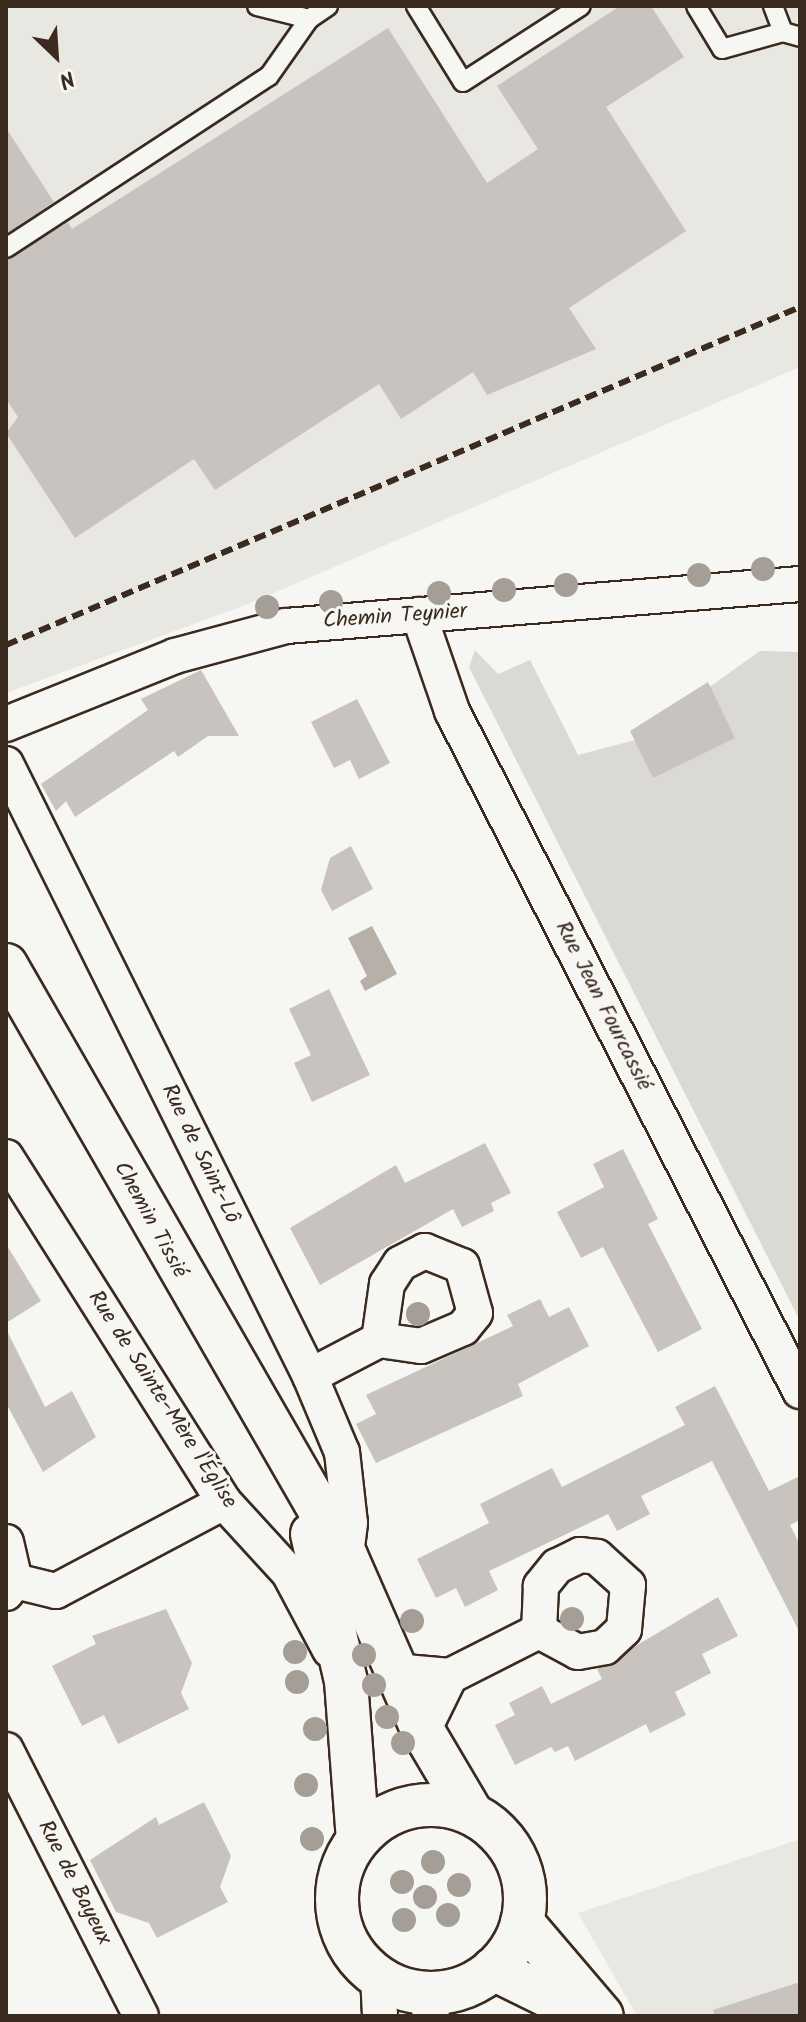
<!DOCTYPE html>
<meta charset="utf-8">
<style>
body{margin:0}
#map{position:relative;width:806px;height:2022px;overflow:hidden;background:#f6f6f2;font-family:Kalam,sans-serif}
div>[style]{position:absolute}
.built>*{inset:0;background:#e8e7e2}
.green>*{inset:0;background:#dad9d3}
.water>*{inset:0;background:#b6b0a9}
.building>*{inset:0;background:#c8c3be}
.roads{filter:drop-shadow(2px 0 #3b2a1e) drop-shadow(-2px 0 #3b2a1e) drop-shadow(0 2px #3b2a1e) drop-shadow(0 -2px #3b2a1e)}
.service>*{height:18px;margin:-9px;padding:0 9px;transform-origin:9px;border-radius:9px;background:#f6f6f2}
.minor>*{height:34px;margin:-17px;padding:0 17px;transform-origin:17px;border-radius:17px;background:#f6f6f2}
.tertiary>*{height:42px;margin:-21px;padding:0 21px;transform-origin:21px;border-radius:21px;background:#f6f6f2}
.tertiary>.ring{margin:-21px;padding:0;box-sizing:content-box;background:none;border:42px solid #f6f6f2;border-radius:50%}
.rail>*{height:6px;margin-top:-3px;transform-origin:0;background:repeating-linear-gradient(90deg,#3b2a1e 0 12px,transparent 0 18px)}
.trees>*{width:24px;height:24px;margin:-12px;border-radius:50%;background:#a59e96}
span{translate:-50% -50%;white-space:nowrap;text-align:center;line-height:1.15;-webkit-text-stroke:6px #f6f6f2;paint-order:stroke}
.street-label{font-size:22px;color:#3b2a1e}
.frame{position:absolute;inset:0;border:8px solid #3b2a1e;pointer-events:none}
.north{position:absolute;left:16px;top:16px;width:80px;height:80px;-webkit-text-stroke:6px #f6f6f2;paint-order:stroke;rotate:155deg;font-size:22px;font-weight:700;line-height:32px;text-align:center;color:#3b2a1e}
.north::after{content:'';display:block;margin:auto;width:28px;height:36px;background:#3b2a1e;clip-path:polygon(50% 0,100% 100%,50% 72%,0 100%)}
</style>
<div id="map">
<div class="built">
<div style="clip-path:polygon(6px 6px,800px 6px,800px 367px,248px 604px,6px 693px)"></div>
<div style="clip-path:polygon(800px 1839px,800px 2016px,637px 2016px,578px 1913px)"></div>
</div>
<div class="green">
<div style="clip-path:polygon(475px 650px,498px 674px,530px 660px,578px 755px,635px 740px,760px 651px,800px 652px,800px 1321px,469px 667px)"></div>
</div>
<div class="water">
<div style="clip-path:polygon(372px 926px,397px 974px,365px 991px,360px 981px,367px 976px,348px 938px)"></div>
</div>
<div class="building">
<div style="clip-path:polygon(620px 6px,651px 6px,684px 57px,606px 107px,686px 231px,569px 308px,596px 349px,487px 395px,473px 372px,401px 419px,379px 384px,215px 490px,194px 459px,75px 538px,6px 433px,18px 417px,6px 399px,6px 260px,68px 222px,72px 229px,388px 28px,487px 183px,538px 149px,497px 86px)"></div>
<div style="clip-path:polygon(6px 128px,54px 202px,6px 234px)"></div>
<div style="clip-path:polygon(201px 670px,239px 736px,208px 736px,178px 757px,174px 751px,75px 817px,66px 801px,56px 811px,41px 784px,148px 710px,141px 699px)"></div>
<div style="clip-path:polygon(708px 682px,735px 738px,653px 778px,630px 731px)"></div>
<div style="clip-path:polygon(357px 699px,390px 763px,359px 779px,350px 760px,334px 768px,311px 722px)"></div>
<div style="clip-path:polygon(351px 846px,373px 889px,332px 911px,321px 890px,330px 858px)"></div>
<div style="clip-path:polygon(329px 989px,370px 1075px,312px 1102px,294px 1063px,311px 1055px,289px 1009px)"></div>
<div style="clip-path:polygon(485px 1143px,511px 1193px,491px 1203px,494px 1211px,462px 1227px,453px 1209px,320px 1285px,290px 1228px,396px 1165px,405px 1183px)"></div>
<div style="clip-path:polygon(623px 1149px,658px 1219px,648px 1224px,702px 1329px,658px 1352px,603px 1247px,581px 1258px,557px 1212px,604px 1187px,593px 1164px)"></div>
<div style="clip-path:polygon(6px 1244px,41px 1301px,6px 1323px)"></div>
<div style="clip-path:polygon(540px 1299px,549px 1317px,569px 1307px,589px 1346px,518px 1384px,523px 1396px,376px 1463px,356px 1424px,376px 1414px,366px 1395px,513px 1326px,507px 1315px)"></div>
<div style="clip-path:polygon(6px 1329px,45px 1407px,72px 1391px,96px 1437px,43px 1472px,6px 1403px)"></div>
<div style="clip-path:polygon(715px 1386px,769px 1491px,800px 1476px,800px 1520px,790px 1525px,800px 1545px,800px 1633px,712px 1461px,641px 1496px,650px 1514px,617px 1531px,608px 1514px,489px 1571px,498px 1590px,465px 1607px,456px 1588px,436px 1598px,417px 1559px,489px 1523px,480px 1504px,552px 1468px,562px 1487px,685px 1425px,675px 1407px)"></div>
<div style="clip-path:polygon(718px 1597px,738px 1636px,702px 1654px,711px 1673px,675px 1692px,686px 1715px,650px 1733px,646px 1724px,575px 1761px,568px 1746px,555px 1752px,551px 1747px,515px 1765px,495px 1725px,515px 1715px,509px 1703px,542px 1686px,551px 1704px,602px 1679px,597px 1669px)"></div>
<div style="clip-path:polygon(166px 1609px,192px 1663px,181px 1693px,189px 1709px,118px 1744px,104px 1715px,82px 1726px,52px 1666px,96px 1644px,92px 1636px)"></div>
<div style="clip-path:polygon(204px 1802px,231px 1856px,220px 1887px,228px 1902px,157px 1938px,149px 1923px,116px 1912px,90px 1860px,156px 1817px,159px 1825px)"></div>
<div style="clip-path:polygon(800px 1982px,800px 2016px,714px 2016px,713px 2010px)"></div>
</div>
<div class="roads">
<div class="service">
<div style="left:257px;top:6px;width:54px;rotate:14deg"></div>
<div style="left:309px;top:19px;width:23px;rotate:-34deg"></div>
<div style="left:416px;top:6px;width:89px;rotate:58.3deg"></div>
<div style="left:463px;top:82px;width:140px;rotate:-32.8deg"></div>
<div style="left:696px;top:6px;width:50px;rotate:58.8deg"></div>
<div style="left:722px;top:49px;width:63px;rotate:-15.6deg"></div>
<div style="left:783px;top:32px;width:18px;rotate:16deg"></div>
<div style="left:773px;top:6px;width:28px;rotate:69deg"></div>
<div style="left:6px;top:248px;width:314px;rotate:-33.2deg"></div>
<div style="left:269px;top:76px;width:70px;rotate:-54.9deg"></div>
</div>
<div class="minor">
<div style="left:419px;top:615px;width:102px;rotate:71deg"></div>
<div style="left:452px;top:711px;width:764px;rotate:62.9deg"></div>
<div style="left:6px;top:724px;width:182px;rotate:-21.9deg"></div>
<div style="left:175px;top:656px;width:115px;rotate:-15.1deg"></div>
<div style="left:286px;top:626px;width:516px;rotate:-4.67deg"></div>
<div style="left:6px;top:764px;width:683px;rotate:63.58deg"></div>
<div style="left:310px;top:1376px;width:82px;rotate:67.2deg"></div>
<div style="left:342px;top:1452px;width:71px;rotate:83.6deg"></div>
<div style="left:350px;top:1523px;width:33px;rotate:97deg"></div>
<div style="left:6px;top:1157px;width:408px;rotate:57.7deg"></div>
<div style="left:224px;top:1502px;width:96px;rotate:47.5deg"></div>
<div style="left:289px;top:1573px;width:87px;rotate:62deg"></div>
<div style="left:310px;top:1376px;width:78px;rotate:-27.6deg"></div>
<div style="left:379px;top:1340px;width:42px;rotate:8.1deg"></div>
<div style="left:421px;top:1346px;width:46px;rotate:-23.2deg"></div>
<div style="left:463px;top:1328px;width:19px;rotate:-51deg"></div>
<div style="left:475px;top:1313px;width:49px;rotate:-105.5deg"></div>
<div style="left:462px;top:1266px;width:40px;rotate:-158deg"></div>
<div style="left:425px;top:1251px;width:28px;rotate:153deg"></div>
<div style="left:400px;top:1264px;width:24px;rotate:123deg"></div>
<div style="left:387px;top:1284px;width:57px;rotate:98.1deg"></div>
<div style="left:6px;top:1542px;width:40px;rotate:77deg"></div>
<div style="left:15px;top:1581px;width:15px;rotate:127deg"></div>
<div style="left:15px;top:1581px;width:42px;rotate:13.7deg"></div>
<div style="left:56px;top:1591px;width:190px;rotate:-27.9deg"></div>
<div style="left:394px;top:1671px;width:56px;rotate:5.1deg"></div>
<div style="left:450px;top:1676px;width:100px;rotate:-26.8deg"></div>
<div style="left:539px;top:1631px;width:44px;rotate:28.3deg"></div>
<div style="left:578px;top:1652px;width:27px;rotate:-10deg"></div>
<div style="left:605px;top:1647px;width:26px;rotate:-43deg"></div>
<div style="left:624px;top:1629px;width:44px;rotate:-84.8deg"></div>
<div style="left:628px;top:1585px;width:42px;rotate:-137.9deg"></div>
<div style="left:597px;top:1557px;width:17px;rotate:-173deg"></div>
<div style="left:580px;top:1555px;width:25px;rotate:154deg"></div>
<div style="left:557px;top:1566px;width:26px;rotate:129deg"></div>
<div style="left:541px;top:1586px;width:45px;rotate:92.5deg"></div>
<div style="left:423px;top:1731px;width:61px;rotate:-63.9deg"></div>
<div style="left:6px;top:1750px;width:298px;rotate:63.1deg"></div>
<div style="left:378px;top:1976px;width:40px;rotate:87.1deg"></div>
<div style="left:429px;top:2016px;width:26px;rotate:-67deg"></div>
</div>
<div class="tertiary">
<div style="left:6px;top:965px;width:682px;rotate:60.09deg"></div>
<div style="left:346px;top:1556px;width:191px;rotate:66.3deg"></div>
<div style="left:423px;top:1731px;width:96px;rotate:59.4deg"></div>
<div style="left:312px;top:1534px;width:151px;rotate:77deg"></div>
<div style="left:346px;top:1681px;width:158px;rotate:85.7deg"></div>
<div class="ring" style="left:337px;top:1805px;width:146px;height:146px"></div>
<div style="left:522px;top:1922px;width:123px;rotate:49.6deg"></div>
<div style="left:493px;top:1969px;width:107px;rotate:26.1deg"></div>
</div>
</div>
<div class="rail">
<div style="left:6px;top:645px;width:863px;rotate:-23.06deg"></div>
</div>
<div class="trees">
<div style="left:763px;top:569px"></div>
<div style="left:699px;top:575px"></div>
<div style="left:566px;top:585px"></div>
<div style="left:504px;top:590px"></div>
<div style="left:439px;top:593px"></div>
<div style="left:331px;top:602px"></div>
<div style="left:267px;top:607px"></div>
<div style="left:418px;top:1314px"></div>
<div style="left:572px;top:1619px"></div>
<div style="left:412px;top:1621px"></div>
<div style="left:295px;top:1652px"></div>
<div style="left:364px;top:1655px"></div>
<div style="left:297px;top:1682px"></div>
<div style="left:374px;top:1685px"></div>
<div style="left:387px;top:1717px"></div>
<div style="left:315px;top:1729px"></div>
<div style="left:403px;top:1743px"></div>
<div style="left:306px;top:1785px"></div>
<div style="left:312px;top:1839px"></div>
<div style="left:433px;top:1862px"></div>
<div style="left:402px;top:1882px"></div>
<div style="left:459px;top:1885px"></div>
<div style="left:425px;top:1897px"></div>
<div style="left:448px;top:1915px"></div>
<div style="left:404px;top:1920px"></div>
</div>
<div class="street-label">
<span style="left:395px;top:617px;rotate:-4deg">Chemin Teynier</span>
<span style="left:603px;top:1006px;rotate:63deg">Rue Jean Fourcassié</span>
<span style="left:200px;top:1154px;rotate:64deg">Rue de Saint-Lô</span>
<span style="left:150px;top:1220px;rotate:61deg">Chemin Tissié</span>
<span style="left:162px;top:1400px;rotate:57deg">Rue de Sainte-Mère l'Église</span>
<span style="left:74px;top:1883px;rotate:63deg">Rue de Bayeux</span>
</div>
<div class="frame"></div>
<div class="north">N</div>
</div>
